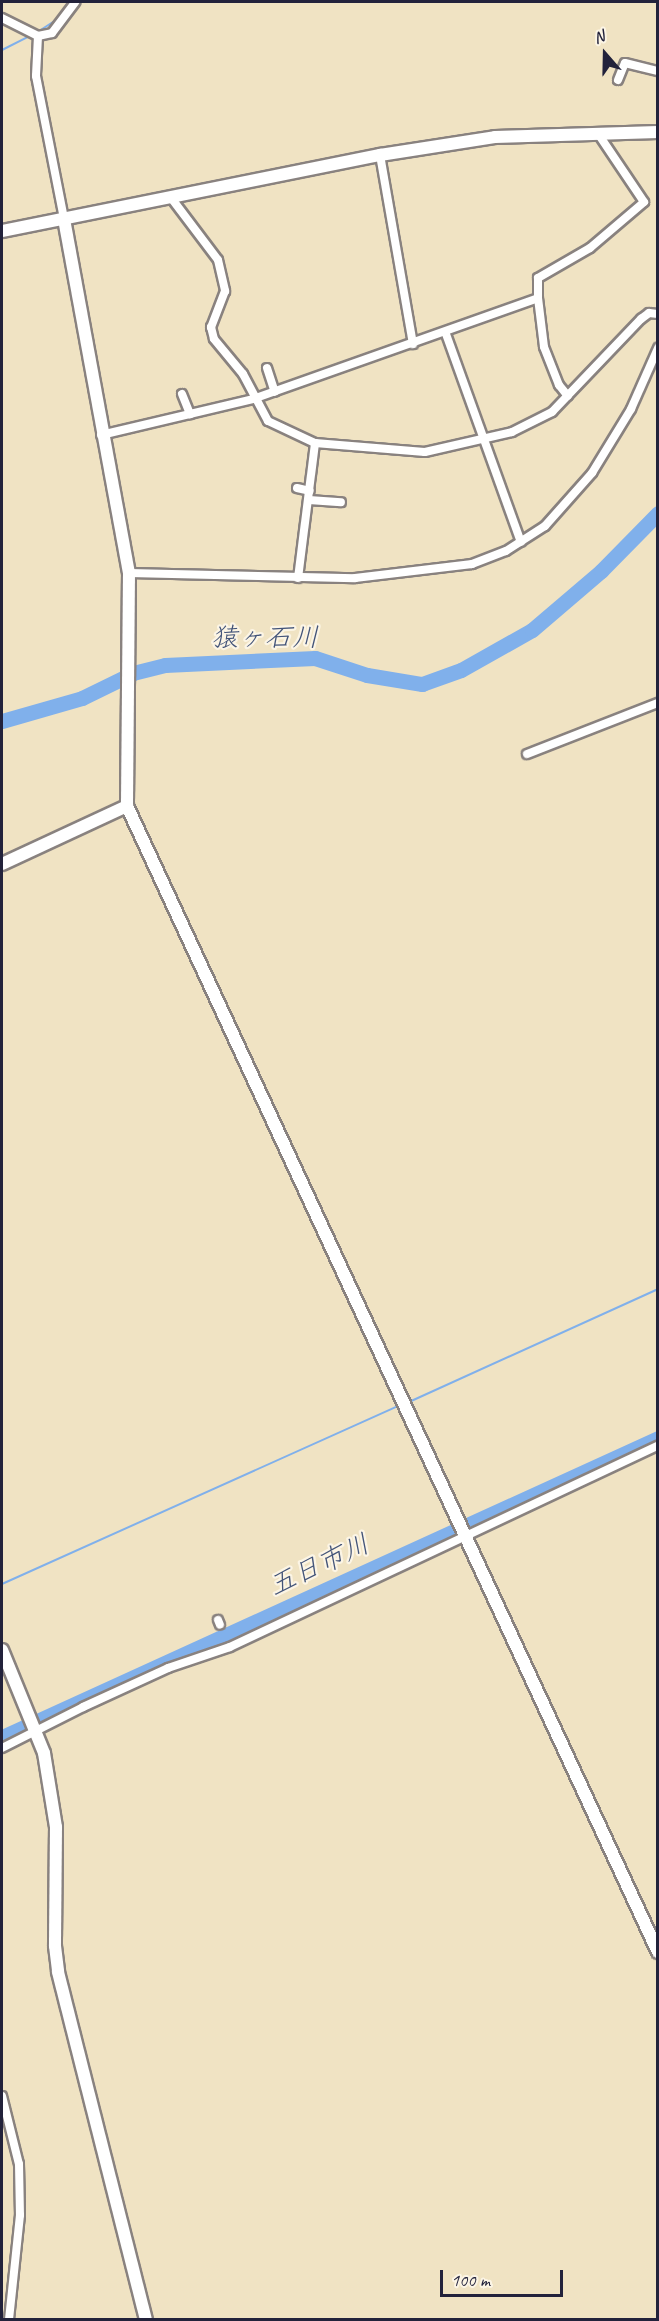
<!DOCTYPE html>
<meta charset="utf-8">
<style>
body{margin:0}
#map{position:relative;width:659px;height:2321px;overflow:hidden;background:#f0e3c3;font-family:Caveat,"Klee One",sans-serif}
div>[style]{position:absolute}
.stream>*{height:2px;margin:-1px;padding:0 1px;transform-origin:1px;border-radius:1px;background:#80b0eb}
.river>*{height:15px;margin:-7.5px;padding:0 7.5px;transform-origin:7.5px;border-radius:7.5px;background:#80b0eb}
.roads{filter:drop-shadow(2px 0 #89827f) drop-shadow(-2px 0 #89827f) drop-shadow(0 2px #89827f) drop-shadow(0 -2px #89827f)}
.street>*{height:8px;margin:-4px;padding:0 4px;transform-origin:4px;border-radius:4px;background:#fff}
.secondary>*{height:12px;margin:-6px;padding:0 6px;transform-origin:6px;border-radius:6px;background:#fff}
span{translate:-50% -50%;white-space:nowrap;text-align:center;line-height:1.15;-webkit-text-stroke:4.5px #fcf5e5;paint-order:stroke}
.water-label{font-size:27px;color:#435479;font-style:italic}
.frame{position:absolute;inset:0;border:3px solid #22223b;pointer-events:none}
.north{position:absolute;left:575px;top:24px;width:60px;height:60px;-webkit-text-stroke:4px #fcf5e5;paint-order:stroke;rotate:340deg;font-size:16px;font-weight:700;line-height:24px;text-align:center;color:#22223b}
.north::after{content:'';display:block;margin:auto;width:21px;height:27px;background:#22223b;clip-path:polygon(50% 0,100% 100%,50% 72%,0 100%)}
.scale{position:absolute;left:440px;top:2270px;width:123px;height:27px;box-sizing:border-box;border:3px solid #22223b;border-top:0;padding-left:8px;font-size:18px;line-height:21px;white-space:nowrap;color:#22223b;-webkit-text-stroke:4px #fcf5e5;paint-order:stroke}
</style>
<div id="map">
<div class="stream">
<div style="left:36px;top:33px;width:27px;rotate:-33deg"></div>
<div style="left:2px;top:50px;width:33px;rotate:-27deg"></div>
<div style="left:409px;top:1402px;width:273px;rotate:-24.4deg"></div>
<div style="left:2px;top:1584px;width:437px;rotate:-24.2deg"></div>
</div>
<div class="river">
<div style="left:2px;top:721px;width:83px;rotate:-16deg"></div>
<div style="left:82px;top:698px;width:57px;rotate:-26.1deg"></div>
<div style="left:133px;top:673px;width:33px;rotate:-14deg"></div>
<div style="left:165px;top:665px;width:150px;rotate:-2.7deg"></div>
<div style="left:315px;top:658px;width:55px;rotate:18.1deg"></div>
<div style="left:367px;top:675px;width:56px;rotate:9.3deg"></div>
<div style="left:422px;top:684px;width:41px;rotate:-19.7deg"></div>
<div style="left:461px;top:670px;width:81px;rotate:-29.4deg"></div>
<div style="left:532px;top:630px;width:91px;rotate:-40.5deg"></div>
<div style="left:601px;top:571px;width:81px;rotate:-45.5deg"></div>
<div style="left:2px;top:1737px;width:721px;rotate:-24.5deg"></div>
</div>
<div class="roads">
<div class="street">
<div style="left:2px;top:18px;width:40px;rotate:26.6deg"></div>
<div style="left:38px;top:36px;width:14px;rotate:-12deg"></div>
<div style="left:52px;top:33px;width:39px;rotate:-53deg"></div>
<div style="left:38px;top:36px;width:40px;rotate:92.9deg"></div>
<div style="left:36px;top:76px;width:146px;rotate:78.9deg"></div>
<div style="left:618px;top:80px;width:18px;rotate:-68deg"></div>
<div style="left:625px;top:63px;width:34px;rotate:14deg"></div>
<div style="left:380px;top:155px;width:192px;rotate:80.1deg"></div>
<div style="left:172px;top:199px;width:76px;rotate:53deg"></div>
<div style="left:218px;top:260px;width:32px;rotate:77deg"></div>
<div style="left:225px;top:291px;width:39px;rotate:111deg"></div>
<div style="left:211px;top:327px;width:12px;rotate:76deg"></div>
<div style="left:214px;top:339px;width:45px;rotate:50.4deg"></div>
<div style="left:243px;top:374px;width:53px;rotate:62deg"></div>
<div style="left:268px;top:421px;width:52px;rotate:25.1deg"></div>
<div style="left:315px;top:443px;width:110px;rotate:4.7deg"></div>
<div style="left:425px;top:452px;width:89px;rotate:-12.9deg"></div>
<div style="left:512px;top:432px;width:45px;rotate:-26.6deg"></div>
<div style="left:552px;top:412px;width:129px;rotate:-46.3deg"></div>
<div style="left:641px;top:319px;width:10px;rotate:-37deg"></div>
<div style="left:649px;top:313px;width:9px;rotate:6deg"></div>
<div style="left:538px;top:298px;width:49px;rotate:83deg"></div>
<div style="left:544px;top:347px;width:41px;rotate:68.5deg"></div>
<div style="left:559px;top:385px;width:14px;rotate:51deg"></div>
<div style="left:446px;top:334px;width:221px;rotate:70.2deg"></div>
<div style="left:267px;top:368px;width:25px;rotate:72deg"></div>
<div style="left:182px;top:394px;width:22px;rotate:68deg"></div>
<div style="left:101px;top:435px;width:156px;rotate:-13.3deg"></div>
<div style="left:253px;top:399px;width:302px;rotate:-19.5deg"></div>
<div style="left:538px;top:298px;width:20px;rotate:-90deg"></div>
<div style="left:538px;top:278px;width:60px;rotate:-30deg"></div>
<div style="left:590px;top:248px;width:71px;rotate:-40.4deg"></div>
<div style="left:644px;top:202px;width:81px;rotate:-123.9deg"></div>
<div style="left:297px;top:488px;width:13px;rotate:13deg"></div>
<div style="left:309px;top:500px;width:32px;rotate:4deg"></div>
<div style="left:129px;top:573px;width:226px;rotate:1.3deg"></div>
<div style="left:355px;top:578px;width:118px;rotate:-6.8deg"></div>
<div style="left:472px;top:564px;width:36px;rotate:-21deg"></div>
<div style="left:506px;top:551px;width:46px;rotate:-32.7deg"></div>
<div style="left:545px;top:526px;width:71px;rotate:-48.4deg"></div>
<div style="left:592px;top:473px;width:75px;rotate:-58.6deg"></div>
<div style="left:631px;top:409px;width:67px;rotate:-66.1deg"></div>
<div style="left:298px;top:578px;width:136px;rotate:-82.8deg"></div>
<div style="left:527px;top:754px;width:141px;rotate:-21.3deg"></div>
<div style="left:218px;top:1620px;width:5px;rotate:68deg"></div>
<div style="left:2px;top:1748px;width:91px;rotate:-26.8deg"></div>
<div style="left:83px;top:1707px;width:94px;rotate:-24.6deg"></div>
<div style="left:168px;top:1668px;width:65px;rotate:-18.7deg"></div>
<div style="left:230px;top:1647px;width:473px;rotate:-25.2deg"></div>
<div style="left:2px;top:2096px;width:70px;rotate:76deg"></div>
<div style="left:19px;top:2164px;width:51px;rotate:88.9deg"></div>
<div style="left:20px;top:2215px;width:106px;rotate:96deg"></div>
</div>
<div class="secondary">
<div style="left:64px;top:219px;width:360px;rotate:79.6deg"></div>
<div style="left:129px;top:573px;width:233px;rotate:90.5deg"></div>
<div style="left:127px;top:806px;width:1263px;rotate:65.14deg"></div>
<div style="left:2px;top:231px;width:386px;rotate:-11.4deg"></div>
<div style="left:380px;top:155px;width:116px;rotate:-8.9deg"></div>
<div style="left:495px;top:137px;width:163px;rotate:-1.8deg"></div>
<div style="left:2px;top:864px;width:138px;rotate:-24.9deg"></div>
<div style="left:2px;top:1650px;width:111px;rotate:67.8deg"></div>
<div style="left:44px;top:1753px;width:75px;rotate:80.8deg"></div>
<div style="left:56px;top:1827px;width:119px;rotate:90.5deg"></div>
<div style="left:55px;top:1946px;width:26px;rotate:83deg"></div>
<div style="left:58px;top:1972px;width:359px;rotate:75.8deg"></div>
</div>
</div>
<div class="water-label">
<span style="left:265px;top:638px">猿ヶ石川</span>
<span style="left:319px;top:1565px;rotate:-25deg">五日市川</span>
</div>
<div class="frame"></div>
<div class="north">N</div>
<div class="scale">100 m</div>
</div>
